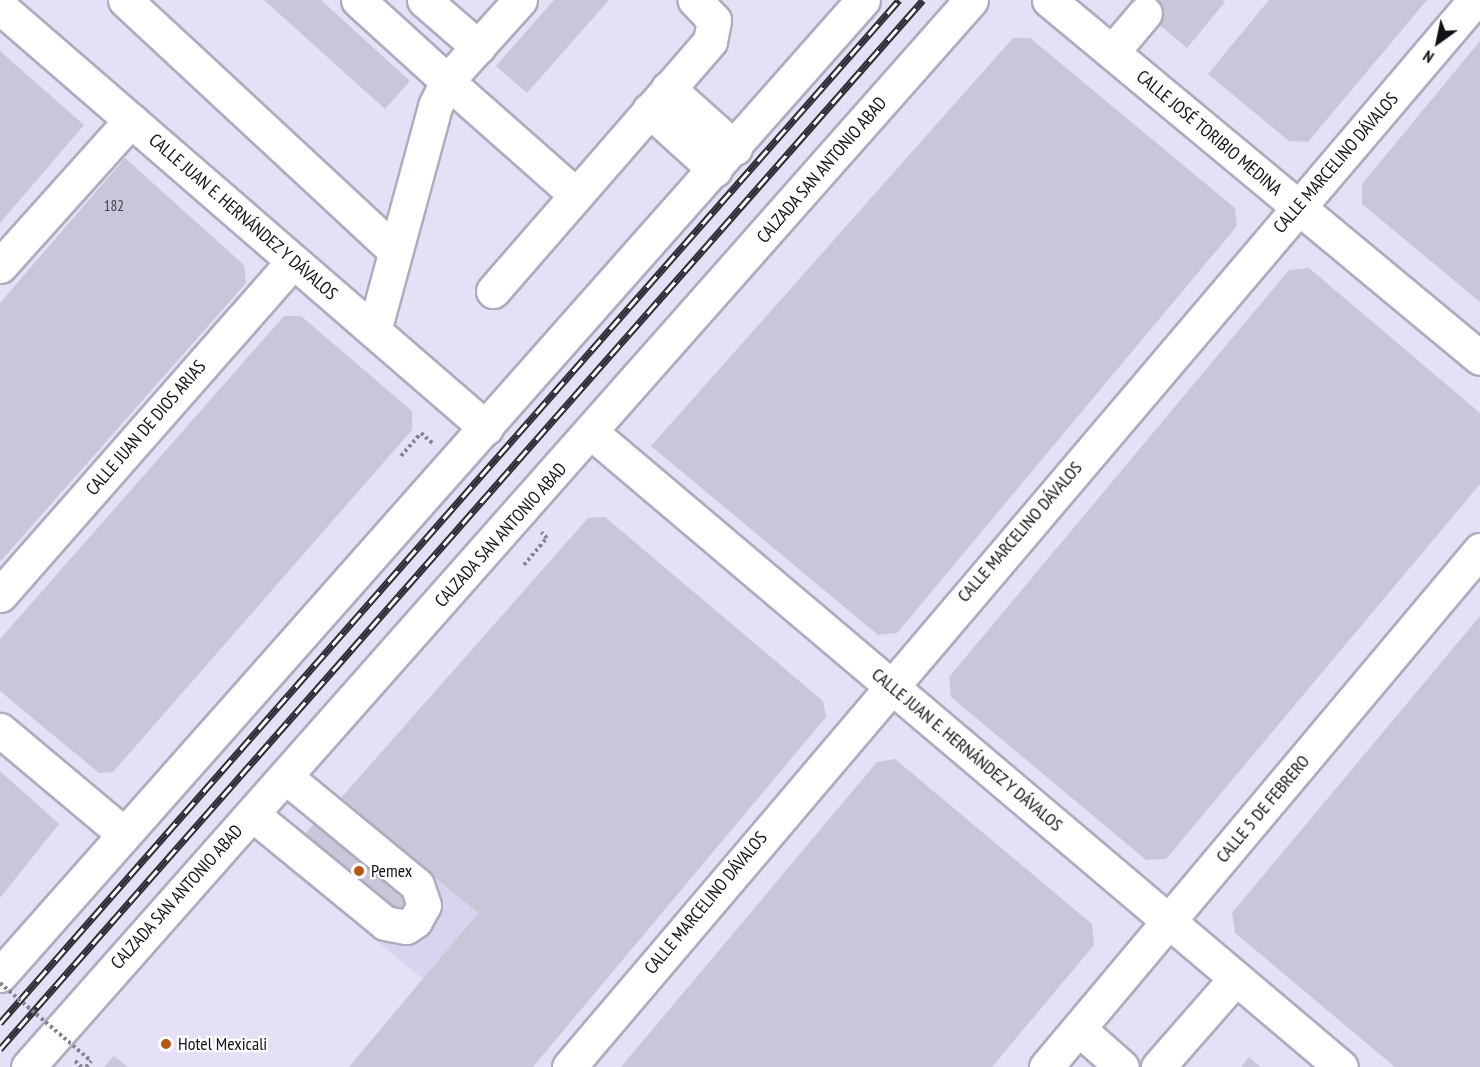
<!DOCTYPE html>
<meta charset="utf-8">
<style>
body{margin:0}
#map{position:relative;width:1480px;height:1067px;overflow:hidden;background:#e5e0f5;font-family:"PT Sans Narrow",sans-serif}
div>[style]{position:absolute}
.built>*{inset:0;background:#dad3ef}
.building>*{inset:0;background:#cbc5da}
.path>*{height:4px;margin-top:-2px;transform-origin:0;background:repeating-linear-gradient(90deg,#878492 0 3px,transparent 0 6px)}
.roads{filter:drop-shadow(2px 0 #b0abbf) drop-shadow(-2px 0 #b0abbf) drop-shadow(0 2px #b0abbf) drop-shadow(0 -2px #b0abbf)}
.minor>*{height:33px;margin:-16.5px;padding:0 16.5px;transform-origin:16.5px;border-radius:16.5px;background:#fff}
.highway>*{height:33px;margin:-16.5px;padding:0 16.5px;transform-origin:16.5px;border-radius:16.5px;background:#fff}
.rail>*{height:7px;margin-top:-3.5px;transform-origin:0;background:repeating-linear-gradient(90deg,#fff 0 14px,#2f2c35 0 28px);box-sizing:border-box;border-block:2px solid #2f2c35}
.path-bridge>*{height:4px;margin-top:-2px;transform-origin:0;background:repeating-linear-gradient(90deg,#878492 0 3px,transparent 0 6px)}
.dots>*{width:16px;height:16px;translate:-50% -50%;box-sizing:border-box;border:3px solid #fff;border-radius:50%}
span{translate:-50% -50%;white-space:nowrap;text-align:center;line-height:1.15;-webkit-text-stroke:4.5px #fff;paint-order:stroke}
.number-label{font-size:15px;color:#413e48}
.number-label span{-webkit-text-stroke-width:0}
.street-label{font-size:18px;color:#131118}
.poi-label{font-size:18px;color:#131118}
.left{translate:0 -50%;text-align:left}
.north{position:absolute;left:1408px;top:12px;width:60px;height:60px;-webkit-text-stroke:4px #fff;paint-order:stroke;rotate:213deg;font-size:16px;font-weight:700;line-height:24px;text-align:center;color:#131118}
.north::after{content:'';display:block;margin:auto;width:21px;height:27px;background:#131118;clip-path:polygon(50% 0,100% 100%,50% 72%,0 100%)}
</style>
<div id="map">
<div class="built">
<div style="clip-path:polygon(340px 799px,478px 913px,423px 979px,283px 865px)"></div>
</div>
<div class="building">
<div style="clip-path:polygon(264px 0,321px 0,410px 81px,385px 109px)"></div>
<div style="clip-path:polygon(554px 0,609px 0,527px 93px,496px 66px)"></div>
<div style="clip-path:polygon(1130px 0,1222px 0,1225px 2px,1187px 48px)"></div>
<div style="clip-path:polygon(1269px 0,1427px 0,1308px 142px,1289px 141px,1208px 74px)"></div>
<div style="clip-path:polygon(1013px 38px,1030px 38px,1235px 208px,1237px 226px,897px 633px,878px 635px,651px 446px)"></div>
<div style="clip-path:polygon(1480px 41px,1480px 302px,1362px 204px,1362px 184px)"></div>
<div style="clip-path:polygon(0 51px,84px 125px,0 223px)"></div>
<div style="clip-path:polygon(125px 158px,244px 265px,246px 283px,0 562px,0 303px)"></div>
<div style="clip-path:polygon(1309px 268px,1480px 413px,1480px 484px,1166px 859px,1146px 860px,951px 697px,949px 677px,1289px 270px)"></div>
<div style="clip-path:polygon(284px 316px,301px 316px,412px 411px,412px 430px,113px 772px,99px 773px,0 691px,0 639px)"></div>
<div style="clip-path:polygon(605px 517px,823px 701px,826px 717px,533px 1067px,349px 1067px,478px 913px,340px 799px,588px 518px)"></div>
<div style="clip-path:polygon(1480px 616px,1480px 1067px,1395px 1067px,1235px 933px,1232px 913px)"></div>
<div style="clip-path:polygon(895px 759px,1092px 924px,1094px 945px,992px 1067px,621px 1067px,877px 762px)"></div>
<div style="clip-path:polygon(0 771px,59px 824px,0 898px)"></div>
<div style="clip-path:polygon(321px 815px,421px 896px,397px 926px,296px 845px)"></div>
<div style="clip-path:polygon(114px 1056px,128px 1067px,104px 1067px)"></div>
<div style="clip-path:polygon(1249px 1057px,1261px 1067px,1241px 1067px)"></div>
</div>
<div class="path">
<div style="left:401px;top:456px;width:30px;rotate:-49deg"></div>
<div style="left:421px;top:433px;width:15px;rotate:42deg"></div>
<div style="left:524px;top:565px;width:35px;rotate:-50deg"></div>
<div style="left:547px;top:538px;width:8px;rotate:-135deg"></div>
<div style="left:75px;top:1061px;width:9px;rotate:41deg"></div>
<div style="left:86px;top:1067px;width:8px;rotate:-50deg"></div>
</div>
<div class="roads">
<div class="minor">
<div style="left:125px;top:0;width:369px;rotate:42.9deg"></div>
<div style="left:358px;top:0;width:120px;rotate:42.3deg"></div>
<div style="left:447px;top:81px;width:109px;rotate:-48deg"></div>
<div style="left:424px;top:0;width:72px;rotate:41deg"></div>
<div style="left:1049px;top:0;width:560px;rotate:39.71deg"></div>
<div style="left:0;top:7px;width:643px;rotate:40.9deg"></div>
<div style="left:1112px;top:52px;width:51px;rotate:-49.8deg"></div>
<div style="left:668px;top:88px;width:90px;rotate:41.8deg"></div>
<div style="left:649px;top:110px;width:89px;rotate:42.3deg"></div>
<div style="left:0;top:266px;width:196px;rotate:-48.1deg"></div>
<div style="left:493px;top:291px;width:331px;rotate:-49deg"></div>
<div style="left:710px;top:41px;width:21px;rotate:-79deg"></div>
<div style="left:714px;top:20px;width:28px;rotate:-134deg"></div>
<div style="left:374px;top:331px;width:233px;rotate:-74.8deg"></div>
<div style="left:435px;top:106px;width:28px;rotate:-64deg"></div>
<div style="left:447px;top:81px;width:172px;rotate:41.5deg"></div>
<div style="left:592px;top:433px;width:981px;rotate:40.25deg"></div>
<div style="left:0;top:595px;width:444px;rotate:-48.7deg"></div>
<div style="left:0;top:730px;width:162px;rotate:40deg"></div>
<div style="left:252px;top:814px;width:172px;rotate:39.3deg"></div>
<div style="left:385px;top:923px;width:21px;rotate:11deg"></div>
<div style="left:406px;top:927px;width:11px;rotate:-34deg"></div>
<div style="left:415px;top:921px;width:18px;rotate:-61deg"></div>
<div style="left:424px;top:905px;width:21px;rotate:-109deg"></div>
<div style="left:417px;top:885px;width:171px;rotate:-140.5deg"></div>
<div style="left:1079px;top:1029px;width:57px;rotate:41.5deg"></div>
<div style="left:569px;top:1067px;width:1400px;rotate:-49.67deg"></div>
<div style="left:1046px;top:1067px;width:675px;rotate:-49.99deg"></div>
<div style="left:1158px;top:1067px;width:118px;rotate:-48.8deg"></div>
</div>
<div class="highway">
<div style="left:0;top:975px;width:1302px;rotate:-48.49deg"></div>
<div style="left:28px;top:1067px;width:1424px;rotate:-48.53deg"></div>
</div>
</div>
<div class="rail">
<div style="left:0;top:1023px;width:1362px;rotate:-48.69deg"></div>
<div style="left:0;top:1049px;width:1397px;rotate:-48.66deg"></div>
</div>
<div class="path-bridge">
<div style="left:0;top:983px;width:120px;rotate:40.6deg"></div>
</div>
<div class="dots">
<div style="left:359px;top:871px;background:#b75711"></div>
<div style="left:166px;top:1044px;background:#b75711"></div>
</div>
<div class="number-label">
<span style="left:114px;top:206px">182</span>
</div>
<div class="street-label">
<span style="left:1209px;top:133px;rotate:40deg">CALLE JOSÉ TORIBIO MEDINA</span>
<span style="left:1336px;top:163px;rotate:-49deg">CALLE MARCELINO DÁVALOS</span>
<span style="left:822px;top:170px;rotate:-49deg">CALZADA SAN ANTONIO ABAD</span>
<span style="left:243px;top:217px;rotate:41deg">CALLE JUAN E. HERNÁNDEZ Y DÁVALOS</span>
<span style="left:146px;top:428px;rotate:-49deg">CALLE JUAN DE DIOS ARIAS</span>
<span style="left:1020px;top:532px;rotate:-49deg">CALLE MARCELINO DÁVALOS</span>
<span style="left:501px;top:535px;rotate:-48deg">CALZADA SAN ANTONIO ABAD</span>
<span style="left:967px;top:750px;rotate:40deg">CALLE JUAN E. HERNÁNDEZ Y DÁVALOS</span>
<span style="left:1263px;top:809px;rotate:-50deg">CALLE 5 DE FEBRERO</span>
<span style="left:177px;top:897px;rotate:-48deg">CALZADA SAN ANTONIO ABAD</span>
<span style="left:706px;top:903px;rotate:-50deg">CALLE MARCELINO DÁVALOS</span>
</div>
<div class="poi-label">
<span class="left" style="left:371px;top:871px">Pemex</span>
<span class="left" style="left:178px;top:1044px">Hotel Mexicali</span>
</div>
<div class="north">N</div>
</div>
